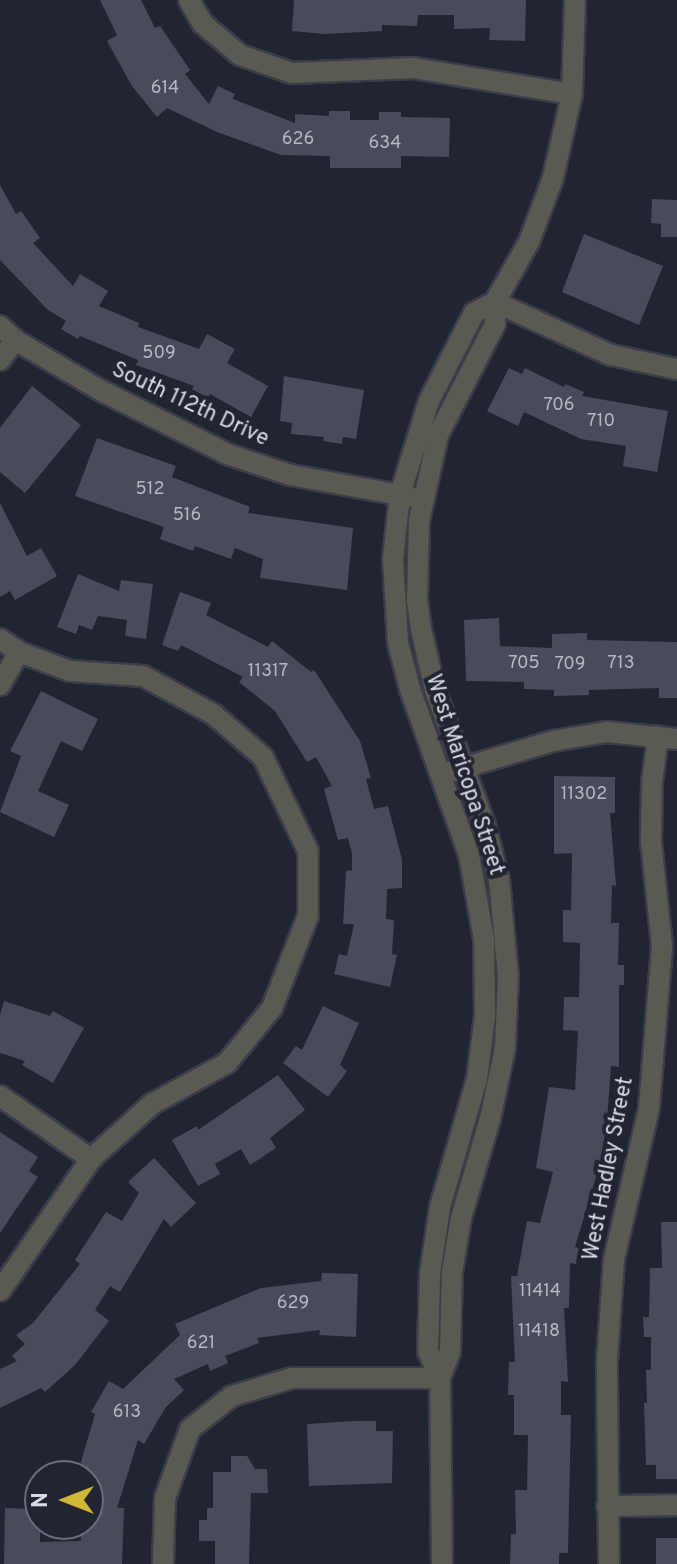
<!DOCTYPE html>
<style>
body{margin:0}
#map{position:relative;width:677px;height:1564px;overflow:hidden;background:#212431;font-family:Overpass,sans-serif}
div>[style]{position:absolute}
.building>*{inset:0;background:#484b5b}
.roads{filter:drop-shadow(2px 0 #3b3e4a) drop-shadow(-2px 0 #3b3e4a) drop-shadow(0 2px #3b3e4a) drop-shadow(0 -2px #3b3e4a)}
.minor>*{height:20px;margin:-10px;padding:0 10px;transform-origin:10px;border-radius:10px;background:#5b5a52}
span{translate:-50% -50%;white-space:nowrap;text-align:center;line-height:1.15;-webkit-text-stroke:8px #212431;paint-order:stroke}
.number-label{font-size:18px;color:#b5b7c2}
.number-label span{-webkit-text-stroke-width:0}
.street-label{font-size:22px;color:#d9dbe4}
.north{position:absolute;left:24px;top:1460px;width:80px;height:80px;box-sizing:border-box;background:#212431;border:2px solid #6b6d79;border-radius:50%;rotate:270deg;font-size:22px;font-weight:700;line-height:32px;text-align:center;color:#d9dbe4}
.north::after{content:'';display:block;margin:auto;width:28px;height:36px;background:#d0b736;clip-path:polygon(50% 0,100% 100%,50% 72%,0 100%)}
</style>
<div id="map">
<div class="building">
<div style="clip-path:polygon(100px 0,141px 0,155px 28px,160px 26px,190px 70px,185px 74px,209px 104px,218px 86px,235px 94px,233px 99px,295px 123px,295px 114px,329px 116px,329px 111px,350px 111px,350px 120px,379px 120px,379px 112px,401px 112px,401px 117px,450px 118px,449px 157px,401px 156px,401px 168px,330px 168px,330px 156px,281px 155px,217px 132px,167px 108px,157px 117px,132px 86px,107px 41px,117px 35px)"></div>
<div style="clip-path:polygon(294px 0,526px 0,525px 41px,489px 40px,490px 28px,454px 29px,454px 15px,418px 15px,417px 26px,382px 25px,382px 31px,324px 34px,292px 31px)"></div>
<div style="clip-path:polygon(0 185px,16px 214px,21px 211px,40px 238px,33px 243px,73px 286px,80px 274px,108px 291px,99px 306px,139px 323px,138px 327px,199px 349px,207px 334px,235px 349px,227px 363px,268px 386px,251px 417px,210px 394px,208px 398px,192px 389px,194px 386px,136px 365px,138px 360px,80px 336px,78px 339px,61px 329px,66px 321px,48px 310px,0 260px)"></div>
<div style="clip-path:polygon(652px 199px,677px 200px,677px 237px,661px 237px,661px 224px,651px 223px)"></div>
<div style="clip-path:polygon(584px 234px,663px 266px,639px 325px,562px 292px)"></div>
<div style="clip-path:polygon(509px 368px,522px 374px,525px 368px,564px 387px,565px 384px,584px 392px,582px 396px,668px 411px,657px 472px,623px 466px,626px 446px,581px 439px,524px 412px,518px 426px,487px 411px)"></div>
<div style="clip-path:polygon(284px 376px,364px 390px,356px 439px,343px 437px,342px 444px,323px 441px,324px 437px,291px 434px,292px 423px,280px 421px)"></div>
<div style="clip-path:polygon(32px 386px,81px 425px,25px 493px,0 472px,0 428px)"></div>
<div style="clip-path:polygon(97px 438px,176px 466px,172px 477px,250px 507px,248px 513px,353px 528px,347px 590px,260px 578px,263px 559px,235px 548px,231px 559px,195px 546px,193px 551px,160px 539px,164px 527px,75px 496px)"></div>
<div style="clip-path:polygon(0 503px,27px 556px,41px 548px,57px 576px,15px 600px,10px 591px,0 597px)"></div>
<div style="clip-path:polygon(78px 574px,119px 591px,121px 580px,153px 584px,146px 639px,125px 636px,127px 620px,98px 616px,92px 630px,79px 625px,76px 634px,57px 627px)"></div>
<div style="clip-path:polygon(180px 592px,211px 603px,206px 615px,268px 647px,272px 641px,311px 672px,314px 670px,360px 741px,371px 778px,366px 779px,374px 809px,388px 806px,402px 860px,402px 888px,387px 889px,386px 919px,394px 920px,392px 954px,397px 955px,390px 987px,334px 974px,339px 954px,347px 956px,354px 924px,343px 924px,346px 871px,352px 870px,352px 854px,348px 838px,338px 840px,324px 789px,332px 786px,316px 757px,307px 762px,275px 711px,239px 682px,243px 677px,181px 645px,178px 651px,162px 645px)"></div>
<div style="clip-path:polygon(499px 618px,500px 646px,552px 648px,552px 634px,587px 633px,587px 640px,677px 642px,677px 698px,659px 698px,659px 688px,589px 690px,589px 695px,554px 696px,554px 690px,524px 689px,524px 682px,466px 681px,464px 620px)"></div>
<div style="clip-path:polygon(41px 691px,98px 719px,82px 751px,61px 741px,38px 791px,69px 805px,54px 837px,0 812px,21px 756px,10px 751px)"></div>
<div style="clip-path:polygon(554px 776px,615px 777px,615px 813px,610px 813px,616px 886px,612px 885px,611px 923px,619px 923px,618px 965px,624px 965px,624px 985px,619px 985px,619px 1067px,611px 1066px,605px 1147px,575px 1247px,579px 1248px,576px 1264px,570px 1263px,569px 1308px,564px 1308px,568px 1382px,561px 1381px,561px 1415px,571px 1415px,568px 1553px,559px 1553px,559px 1564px,510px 1564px,511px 1534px,516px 1534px,515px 1490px,527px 1490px,528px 1435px,514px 1435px,514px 1395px,508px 1395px,509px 1362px,515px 1362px,511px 1276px,517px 1276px,527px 1221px,540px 1223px,553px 1172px,536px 1168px,549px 1087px,575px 1090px,578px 1031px,563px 1030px,564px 997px,579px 997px,580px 943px,563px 942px,563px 910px,571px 910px,572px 853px,554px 854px)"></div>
<div style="clip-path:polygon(4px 1001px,50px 1016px,53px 1011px,84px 1028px,53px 1083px,22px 1065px,25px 1061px,0 1053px,0 1015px)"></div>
<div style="clip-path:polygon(323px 1006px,359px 1023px,340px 1065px,347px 1071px,328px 1097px,283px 1063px,296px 1046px,302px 1050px)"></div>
<div style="clip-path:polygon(278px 1075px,305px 1110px,270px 1138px,276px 1148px,250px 1165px,241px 1149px,215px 1164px,220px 1174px,198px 1186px,172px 1140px,197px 1126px,198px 1130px)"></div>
<div style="clip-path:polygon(0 1132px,38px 1157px,29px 1171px,38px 1177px,0 1233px)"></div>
<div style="clip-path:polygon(154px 1158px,196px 1203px,171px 1227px,164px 1219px,120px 1292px,110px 1286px,95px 1310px,109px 1321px,75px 1365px,45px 1392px,41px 1388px,0 1408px,0 1369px,17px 1361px,12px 1356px,25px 1344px,16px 1335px,33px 1323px,80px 1264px,75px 1260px,106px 1212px,122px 1221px,139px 1193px,128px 1182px)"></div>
<div style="clip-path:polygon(661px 1222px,677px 1222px,677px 1479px,656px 1479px,656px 1465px,646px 1465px,644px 1403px,647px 1403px,646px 1370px,651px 1370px,651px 1337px,644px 1337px,643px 1317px,649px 1317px,650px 1268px,662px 1268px)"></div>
<div style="clip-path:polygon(322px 1273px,358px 1274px,356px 1337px,319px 1335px,320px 1330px,257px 1338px,259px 1343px,225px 1356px,228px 1363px,210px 1371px,208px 1364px,174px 1379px,184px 1390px,166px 1407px,144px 1444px,138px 1440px,117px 1508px,124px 1508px,122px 1564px,4px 1564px,5px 1508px,40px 1509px,40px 1542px,81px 1541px,81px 1524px,88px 1524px,88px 1475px,78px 1472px,95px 1414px,91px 1412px,109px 1381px,123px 1389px,180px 1335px,175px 1324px,261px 1288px,321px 1281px)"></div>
<div style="clip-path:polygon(355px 1421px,376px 1421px,376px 1431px,393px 1431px,392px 1483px,309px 1486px,307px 1424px)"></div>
<div style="clip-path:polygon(231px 1456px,247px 1456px,255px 1469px,267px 1469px,268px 1493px,251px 1493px,249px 1564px,215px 1564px,215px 1541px,199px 1541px,199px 1520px,207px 1520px,207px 1508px,213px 1508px,213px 1472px,231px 1472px)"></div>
<div style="clip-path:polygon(656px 1538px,677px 1538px,677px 1564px,656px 1564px)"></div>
</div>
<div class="roads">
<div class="minor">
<div style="left:189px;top:0;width:28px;rotate:60deg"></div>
<div style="left:203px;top:24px;width:48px;rotate:40deg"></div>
<div style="left:240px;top:55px;width:55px;rotate:19.1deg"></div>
<div style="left:292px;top:73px;width:121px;rotate:-2.4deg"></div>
<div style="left:413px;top:68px;width:161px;rotate:9.3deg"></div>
<div style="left:495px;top:302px;width:128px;rotate:24.6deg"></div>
<div style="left:611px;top:355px;width:67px;rotate:12deg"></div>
<div style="left:0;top:326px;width:21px;rotate:43deg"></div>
<div style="left:15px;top:340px;width:99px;rotate:30.5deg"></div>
<div style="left:100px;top:390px;width:142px;rotate:26.7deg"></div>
<div style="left:227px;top:454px;width:66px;rotate:18.4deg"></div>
<div style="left:290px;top:475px;width:123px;rotate:10.3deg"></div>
<div style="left:0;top:360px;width:25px;rotate:-53deg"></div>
<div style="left:0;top:639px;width:23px;rotate:34deg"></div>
<div style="left:19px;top:652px;width:54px;rotate:20.4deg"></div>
<div style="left:70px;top:671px;width:73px;rotate:3.9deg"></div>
<div style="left:143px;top:676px;width:80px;rotate:28.5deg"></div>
<div style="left:213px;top:714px;width:66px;rotate:40.7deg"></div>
<div style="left:263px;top:757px;width:104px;rotate:64.4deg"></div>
<div style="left:308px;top:851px;width:65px;rotate:90deg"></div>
<div style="left:308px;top:916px;width:99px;rotate:111.4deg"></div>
<div style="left:272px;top:1008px;width:71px;rotate:129.3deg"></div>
<div style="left:227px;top:1063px;width:85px;rotate:151.3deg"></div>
<div style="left:152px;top:1104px;width:82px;rotate:138deg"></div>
<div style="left:91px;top:1159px;width:160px;rotate:124.6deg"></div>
<div style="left:0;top:685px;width:38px;rotate:-60deg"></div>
<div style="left:449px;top:772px;width:109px;rotate:-16.6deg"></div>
<div style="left:553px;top:741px;width:55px;rotate:-9.5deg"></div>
<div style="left:607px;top:732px;width:70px;rotate:5.7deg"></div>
<div style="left:0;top:1096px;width:111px;rotate:34.7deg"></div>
<div style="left:440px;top:1378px;width:30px;rotate:-114deg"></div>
<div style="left:428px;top:1351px;width:77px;rotate:-88.5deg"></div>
<div style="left:430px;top:1274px;width:68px;rotate:-81.5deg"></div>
<div style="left:440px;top:1207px;width:133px;rotate:-73.9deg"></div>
<div style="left:477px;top:1079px;width:64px;rotate:-82.8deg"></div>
<div style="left:485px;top:1016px;width:77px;rotate:-90.7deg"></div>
<div style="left:484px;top:939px;width:85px;rotate:-100.1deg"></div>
<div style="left:469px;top:855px;width:176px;rotate:-109.6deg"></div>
<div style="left:410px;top:689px;width:48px;rotate:-104.6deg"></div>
<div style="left:398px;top:643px;width:84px;rotate:-93.4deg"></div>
<div style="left:393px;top:559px;width:64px;rotate:-83.8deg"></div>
<div style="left:400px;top:495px;width:98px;rotate:-72.9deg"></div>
<div style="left:429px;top:401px;width:99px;rotate:-62.9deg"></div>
<div style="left:474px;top:313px;width:24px;rotate:-28deg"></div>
<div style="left:607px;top:1506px;width:70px;rotate:-0.8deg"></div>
<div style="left:163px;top:1564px;width:66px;rotate:-88.3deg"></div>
<div style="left:165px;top:1498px;width:73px;rotate:-70.1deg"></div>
<div style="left:190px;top:1429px;width:53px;rotate:-38.2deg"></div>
<div style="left:232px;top:1396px;width:63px;rotate:-16.7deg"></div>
<div style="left:292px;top:1378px;width:148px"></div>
<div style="left:442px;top:1564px;width:186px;rotate:-90.6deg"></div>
<div style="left:440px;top:1378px;width:28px;rotate:-69deg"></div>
<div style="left:450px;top:1352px;width:80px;rotate:-88.6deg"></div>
<div style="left:452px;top:1272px;width:55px;rotate:-80.5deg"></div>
<div style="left:461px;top:1218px;width:103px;rotate:-73.7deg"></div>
<div style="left:490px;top:1119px;width:73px;rotate:-78.1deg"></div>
<div style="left:505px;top:1048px;width:72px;rotate:-87.6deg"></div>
<div style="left:508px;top:976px;width:97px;rotate:-95.3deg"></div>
<div style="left:499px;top:879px;width:56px;rotate:-104.5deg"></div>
<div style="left:485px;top:825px;width:144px;rotate:-110.3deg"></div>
<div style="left:435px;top:690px;width:63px;rotate:-102.9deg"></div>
<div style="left:421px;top:629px;width:29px;rotate:-98deg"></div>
<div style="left:417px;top:600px;width:79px;rotate:-88.5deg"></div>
<div style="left:419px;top:521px;width:88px;rotate:-77.5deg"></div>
<div style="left:438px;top:435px;width:125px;rotate:-62.8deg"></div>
<div style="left:495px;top:324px;width:22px;rotate:-90deg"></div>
<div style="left:495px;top:302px;width:69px;rotate:-60.5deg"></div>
<div style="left:529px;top:242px;width:68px;rotate:-69.4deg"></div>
<div style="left:553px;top:178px;width:86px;rotate:-77.3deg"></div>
<div style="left:572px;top:94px;width:94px;rotate:-88.2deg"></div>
<div style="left:609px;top:1564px;width:203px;rotate:-90.6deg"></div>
<div style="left:607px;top:1361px;width:102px;rotate:-86.1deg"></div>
<div style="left:614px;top:1259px;width:155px;rotate:-76.9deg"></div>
<div style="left:649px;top:1108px;width:163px;rotate:-85.4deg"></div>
<div style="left:662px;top:946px;width:106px;rotate:-96deg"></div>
<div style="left:651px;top:841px;width:59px;rotate:-89deg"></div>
<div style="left:652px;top:782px;width:46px;rotate:-82.6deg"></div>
</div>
</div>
<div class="number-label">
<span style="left:165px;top:89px">614</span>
<span style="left:298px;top:140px">626</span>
<span style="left:385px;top:144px">634</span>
<span style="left:159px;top:354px">509</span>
<span style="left:559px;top:406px">706</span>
<span style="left:601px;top:422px">710</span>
<span style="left:150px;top:490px">512</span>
<span style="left:187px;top:516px">516</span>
<span style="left:524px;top:664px">705</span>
<span style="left:621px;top:664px">713</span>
<span style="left:570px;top:665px">709</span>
<span style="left:268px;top:672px">11317</span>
<span style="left:584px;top:795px">11302</span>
<span style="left:540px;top:1292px">11414</span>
<span style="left:293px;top:1304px">629</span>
<span style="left:539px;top:1332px">11418</span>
<span style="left:201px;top:1344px">621</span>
<span style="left:127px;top:1413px">613</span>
</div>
<div class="street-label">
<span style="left:190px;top:405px;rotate:25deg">South 112th Drive</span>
<span style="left:464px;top:775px;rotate:72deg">West Maricopa Street</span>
<span style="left:609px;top:1169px;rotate:-79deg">West Hadley Street</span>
</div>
<div class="north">N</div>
</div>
